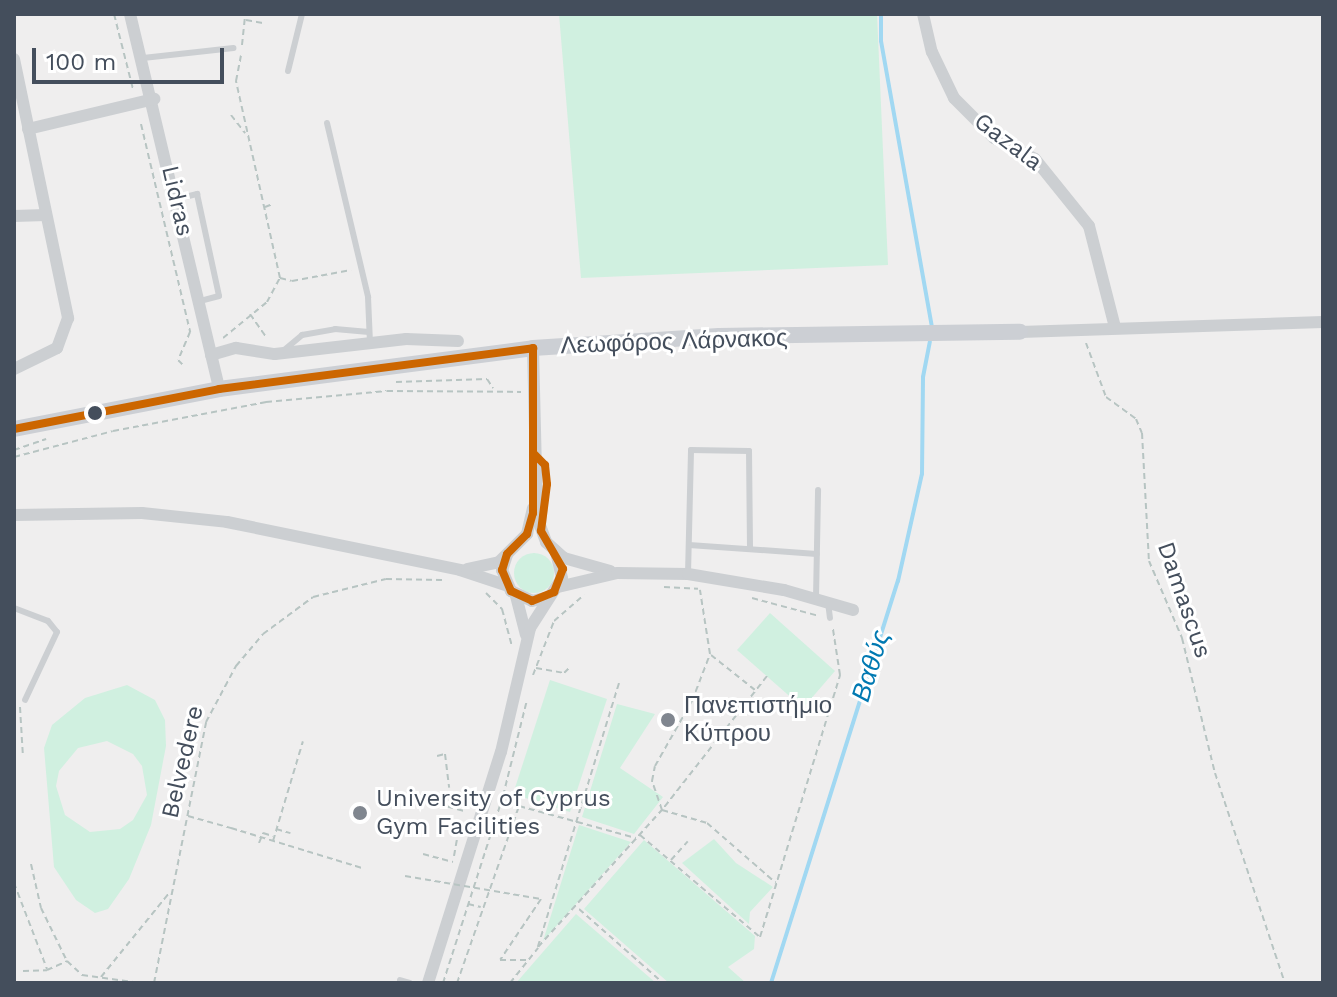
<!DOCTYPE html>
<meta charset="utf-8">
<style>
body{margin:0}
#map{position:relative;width:1337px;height:997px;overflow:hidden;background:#efeeee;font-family:"Work Sans",sans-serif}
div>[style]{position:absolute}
.green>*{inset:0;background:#d0f0e0}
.round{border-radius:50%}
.stream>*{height:4px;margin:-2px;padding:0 2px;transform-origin:2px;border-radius:2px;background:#a1d8f2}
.path>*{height:2px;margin-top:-1px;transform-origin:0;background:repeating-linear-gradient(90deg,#b7c4c2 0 6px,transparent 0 10px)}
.lane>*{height:6px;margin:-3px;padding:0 3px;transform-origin:3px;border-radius:3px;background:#cccfd2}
.street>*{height:12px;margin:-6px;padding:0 6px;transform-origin:6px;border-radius:6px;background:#cccfd2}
.secondary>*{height:16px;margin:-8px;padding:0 8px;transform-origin:8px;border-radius:8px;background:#cccfd4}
.path-bridge>*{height:2px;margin-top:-1px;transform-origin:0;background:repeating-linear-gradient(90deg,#b7c4c2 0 6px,transparent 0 10px)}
.bus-1>*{height:8px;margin:-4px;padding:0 4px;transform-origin:4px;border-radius:4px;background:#c60}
.dots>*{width:22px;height:22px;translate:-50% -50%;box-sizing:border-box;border:4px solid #fff;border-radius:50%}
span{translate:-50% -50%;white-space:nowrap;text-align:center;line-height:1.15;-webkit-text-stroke:6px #fff;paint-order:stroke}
.street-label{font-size:24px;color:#444e5c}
.poi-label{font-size:24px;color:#444e5c}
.left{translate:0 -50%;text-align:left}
.water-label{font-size:26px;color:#0079b2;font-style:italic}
.frame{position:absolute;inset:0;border:16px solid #444e5c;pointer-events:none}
.scale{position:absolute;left:32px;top:48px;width:192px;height:36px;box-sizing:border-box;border:4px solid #444e5c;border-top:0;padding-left:10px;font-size:24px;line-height:28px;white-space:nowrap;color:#444e5c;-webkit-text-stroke:6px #fff;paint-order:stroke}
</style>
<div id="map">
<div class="green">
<div style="clip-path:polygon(559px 14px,877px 14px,888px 265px,581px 278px)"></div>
<div class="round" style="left:514px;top:553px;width:40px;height:40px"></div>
<div style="clip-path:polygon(770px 613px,835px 671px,803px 708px,737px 650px)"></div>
<div style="clip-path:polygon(550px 680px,607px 699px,570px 812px,513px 794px)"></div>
<div style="clip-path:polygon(evenodd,127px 685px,155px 700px,165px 720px,166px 746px,151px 825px,129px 879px,108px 909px,95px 913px,76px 900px,54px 867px,44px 748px,52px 725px,85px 698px,127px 685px,107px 741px,133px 754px,142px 766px,147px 795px,133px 820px,120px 829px,90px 832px,65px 815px,56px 786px,59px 771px,78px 748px,107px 741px)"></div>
<div style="clip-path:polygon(617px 704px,655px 714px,620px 768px,663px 797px,634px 834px,582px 817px)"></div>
<div style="clip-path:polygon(579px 825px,631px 842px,543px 941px)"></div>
<div style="clip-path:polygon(714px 839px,736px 863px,773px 887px,750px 912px,749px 924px,682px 863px)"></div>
<div style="clip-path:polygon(644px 840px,755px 936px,754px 949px,728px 967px,746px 983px,669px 983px,584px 909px)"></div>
<div style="clip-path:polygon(576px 914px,634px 964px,656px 983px,516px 983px)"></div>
</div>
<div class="stream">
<div style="left:881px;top:14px;width:27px;rotate:90deg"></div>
<div style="left:881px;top:41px;width:291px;rotate:79.9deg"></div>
<div style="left:771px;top:983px;width:422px;rotate:-72.5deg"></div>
<div style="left:898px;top:581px;width:110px;rotate:-77.4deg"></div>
<div style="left:922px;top:474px;width:97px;rotate:-89.4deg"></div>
<div style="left:923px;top:377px;width:36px;rotate:-79deg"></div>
</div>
<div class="path">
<div style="left:114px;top:14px;width:77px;rotate:75.8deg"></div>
<div style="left:246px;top:20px;width:17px;rotate:10deg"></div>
<div style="left:242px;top:45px;width:31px;rotate:-84deg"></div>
<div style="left:231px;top:115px;width:23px;rotate:52deg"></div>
<div style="left:141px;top:124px;width:214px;rotate:76.7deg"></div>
<div style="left:190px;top:332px;width:30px;rotate:113deg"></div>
<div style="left:178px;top:360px;width:8px;rotate:45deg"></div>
<div style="left:265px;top:207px;width:9px;rotate:-21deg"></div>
<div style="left:280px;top:278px;width:12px;rotate:14deg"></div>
<div style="left:292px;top:281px;width:60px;rotate:-10.6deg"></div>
<div style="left:250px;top:314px;width:29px;rotate:55deg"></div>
<div style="left:223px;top:338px;width:57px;rotate:-39.3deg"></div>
<div style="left:267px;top:302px;width:27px;rotate:-62deg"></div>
<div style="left:280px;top:278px;width:202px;rotate:-102.6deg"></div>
<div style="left:236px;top:81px;width:26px;rotate:-79deg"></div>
<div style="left:1086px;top:343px;width:58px;rotate:69.7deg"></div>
<div style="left:1106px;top:397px;width:37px;rotate:36deg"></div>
<div style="left:1136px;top:419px;width:15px;rotate:67deg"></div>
<div style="left:1142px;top:433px;width:128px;rotate:86.9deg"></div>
<div style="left:1149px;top:561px;width:84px;rotate:66.8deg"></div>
<div style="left:1182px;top:638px;width:139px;rotate:76.3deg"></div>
<div style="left:1215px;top:773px;width:221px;rotate:71.6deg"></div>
<div style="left:396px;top:382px;width:91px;rotate:-1.9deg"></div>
<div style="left:487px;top:379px;width:11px;rotate:56deg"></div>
<div style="left:14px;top:450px;width:34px;rotate:-19deg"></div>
<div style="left:14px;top:457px;width:102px;rotate:-14.7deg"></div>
<div style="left:113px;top:431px;width:156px;rotate:-10.7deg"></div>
<div style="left:266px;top:402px;width:121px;rotate:-5.2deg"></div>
<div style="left:387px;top:391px;width:134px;rotate:0.4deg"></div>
<div style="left:664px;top:587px;width:34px;rotate:3deg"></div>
<div style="left:486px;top:593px;width:23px;rotate:45deg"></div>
<div style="left:502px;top:609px;width:38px;rotate:75deg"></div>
<div style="left:752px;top:598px;width:69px;rotate:15deg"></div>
<div style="left:711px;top:655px;width:56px;rotate:38.5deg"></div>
<div style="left:536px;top:668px;width:28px;rotate:10deg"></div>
<div style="left:564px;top:673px;width:10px;rotate:-45deg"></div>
<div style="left:533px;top:675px;width:58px;rotate:-68.7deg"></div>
<div style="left:554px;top:621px;width:40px;rotate:-41deg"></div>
<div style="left:767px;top:676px;width:170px;rotate:128.1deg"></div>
<div style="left:662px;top:810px;width:47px;rotate:16.1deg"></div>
<div style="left:707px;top:823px;width:91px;rotate:41deg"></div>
<div style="left:619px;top:683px;width:276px;rotate:107.1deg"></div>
<div style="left:538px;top:947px;width:185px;rotate:-47.9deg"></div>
<div style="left:662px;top:810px;width:31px;rotate:-109deg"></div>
<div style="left:652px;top:781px;width:15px;rotate:-79deg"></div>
<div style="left:655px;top:766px;width:75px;rotate:-60.4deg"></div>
<div style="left:692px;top:701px;width:50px;rotate:-69deg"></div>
<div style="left:710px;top:654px;width:65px;rotate:-98.9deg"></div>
<div style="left:20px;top:707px;width:50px;rotate:86.6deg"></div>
<div style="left:437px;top:756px;width:8px;rotate:-14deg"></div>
<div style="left:445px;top:754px;width:34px;rotate:83deg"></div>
<div style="left:438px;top:804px;width:28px;rotate:15deg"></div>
<div style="left:188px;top:816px;width:45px;rotate:15.6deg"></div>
<div style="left:276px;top:829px;width:15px;rotate:16deg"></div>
<div style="left:640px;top:835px;width:157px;rotate:40.4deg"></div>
<div style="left:760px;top:937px;width:274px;rotate:-73deg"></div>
<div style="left:840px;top:675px;width:47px;rotate:-98.7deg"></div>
<div style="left:273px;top:841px;width:104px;rotate:-73.3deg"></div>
<div style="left:259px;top:843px;width:11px;rotate:-68deg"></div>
<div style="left:263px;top:833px;width:10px;rotate:17deg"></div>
<div style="left:423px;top:854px;width:31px;rotate:15deg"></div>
<div style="left:454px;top:856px;width:27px;rotate:-80deg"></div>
<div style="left:671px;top:860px;width:25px;rotate:-48deg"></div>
<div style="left:31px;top:864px;width:45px;rotate:77.2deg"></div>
<div style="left:41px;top:908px;width:57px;rotate:63.9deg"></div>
<div style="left:14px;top:883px;width:92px;rotate:69deg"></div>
<div style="left:468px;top:904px;width:13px;rotate:13deg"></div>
<div style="left:579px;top:909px;width:112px;rotate:41.4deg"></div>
<div style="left:500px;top:960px;width:28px"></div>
<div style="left:23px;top:971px;width:24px;rotate:-2deg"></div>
<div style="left:47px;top:970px;width:22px;rotate:-24deg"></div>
<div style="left:67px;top:961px;width:21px;rotate:43deg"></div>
<div style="left:82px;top:975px;width:59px;rotate:7.9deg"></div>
<div style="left:101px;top:977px;width:108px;rotate:-51deg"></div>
<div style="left:154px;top:983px;width:266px;rotate:-78.7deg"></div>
<div style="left:206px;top:722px;width:64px;rotate:-61.8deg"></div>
<div style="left:236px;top:666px;width:42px;rotate:-49.8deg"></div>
<div style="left:263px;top:634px;width:62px;rotate:-36.5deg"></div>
<div style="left:313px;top:597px;width:75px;rotate:-13.9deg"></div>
<div style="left:386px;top:579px;width:56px;rotate:1deg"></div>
<div style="left:443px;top:983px;width:196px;rotate:-72.2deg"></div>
<div style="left:503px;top:796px;width:99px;rotate:-76deg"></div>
<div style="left:457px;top:983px;width:188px;rotate:-70.7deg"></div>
<div style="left:519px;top:806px;width:121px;rotate:15.3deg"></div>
<div style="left:510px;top:983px;width:45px;rotate:-51.3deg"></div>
</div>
<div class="lane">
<div style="left:143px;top:58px;width:91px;rotate:-6.3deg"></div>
<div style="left:288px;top:71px;width:59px;rotate:-76.2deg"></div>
<div style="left:327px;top:123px;width:179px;rotate:76.7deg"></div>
<div style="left:368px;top:297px;width:46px;rotate:87.5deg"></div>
<div style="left:177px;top:199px;width:21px;rotate:-14deg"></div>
<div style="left:197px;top:194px;width:104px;rotate:77.8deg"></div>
<div style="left:219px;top:296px;width:20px;rotate:165deg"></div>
<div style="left:283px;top:351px;width:25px;rotate:-40deg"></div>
<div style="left:302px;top:335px;width:34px;rotate:-10deg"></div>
<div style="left:335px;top:329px;width:34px;rotate:5deg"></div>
<div style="left:537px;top:456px;width:12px;rotate:48deg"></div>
<div style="left:545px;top:465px;width:19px;rotate:84deg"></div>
<div style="left:547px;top:484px;width:41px;rotate:95.6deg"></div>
<div style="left:689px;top:545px;width:128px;rotate:4deg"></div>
<div style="left:688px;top:574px;width:124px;rotate:-88.6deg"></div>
<div style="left:691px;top:450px;width:58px;rotate:1deg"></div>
<div style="left:749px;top:451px;width:98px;rotate:89.4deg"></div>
<div style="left:816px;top:598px;width:108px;rotate:-88.9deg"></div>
<div style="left:828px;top:602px;width:16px;rotate:83deg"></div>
<div style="left:14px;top:608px;width:36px;rotate:21deg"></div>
<div style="left:48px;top:621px;width:14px;rotate:51deg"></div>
<div style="left:57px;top:632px;width:75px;rotate:115.2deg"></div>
<div style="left:400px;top:980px;width:10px;rotate:17deg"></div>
</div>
<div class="street">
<div style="left:130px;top:14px;width:385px;rotate:76.6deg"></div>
<div style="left:923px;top:14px;width:39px;rotate:77deg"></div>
<div style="left:932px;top:52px;width:51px;rotate:64.4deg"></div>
<div style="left:954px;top:98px;width:57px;rotate:45deg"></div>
<div style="left:994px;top:138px;width:46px;rotate:27.1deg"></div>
<div style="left:1035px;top:159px;width:86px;rotate:51.1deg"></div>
<div style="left:1089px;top:226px;width:104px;rotate:75.6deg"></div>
<div style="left:14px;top:59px;width:265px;rotate:78.2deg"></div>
<div style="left:68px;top:318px;width:32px;rotate:110deg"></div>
<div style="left:57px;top:348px;width:48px;rotate:154deg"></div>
<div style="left:28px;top:129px;width:130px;rotate:-13.4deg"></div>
<div style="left:14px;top:216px;width:32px;rotate:-2deg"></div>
<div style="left:1020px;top:332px;width:303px;rotate:-1.9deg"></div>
<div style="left:533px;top:348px;width:169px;rotate:88.6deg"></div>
<div style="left:537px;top:517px;width:27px;rotate:70deg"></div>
<div style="left:546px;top:542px;width:24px;rotate:42deg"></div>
<div style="left:564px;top:558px;width:48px;rotate:15.8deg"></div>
<div style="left:211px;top:355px;width:26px;rotate:-16deg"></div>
<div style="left:236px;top:348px;width:39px;rotate:9deg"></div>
<div style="left:275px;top:354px;width:132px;rotate:-6.5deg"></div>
<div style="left:406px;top:339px;width:52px;rotate:2.2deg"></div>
<div style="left:14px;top:515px;width:128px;rotate:-0.9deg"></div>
<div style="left:142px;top:513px;width:85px;rotate:6deg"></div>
<div style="left:227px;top:522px;width:238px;rotate:11.6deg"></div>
<div style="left:460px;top:570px;width:51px;rotate:18.4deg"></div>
<div style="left:507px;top:555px;width:16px;rotate:108deg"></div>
<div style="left:502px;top:570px;width:23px;rotate:67deg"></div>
<div style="left:511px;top:591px;width:23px;rotate:25deg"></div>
<div style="left:532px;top:601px;width:17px;rotate:-13deg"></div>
<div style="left:467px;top:569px;width:33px;rotate:-12deg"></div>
<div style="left:499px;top:562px;width:40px;rotate:-45deg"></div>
<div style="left:527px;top:534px;width:26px;rotate:-77deg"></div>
<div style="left:558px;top:587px;width:61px;rotate:-13.3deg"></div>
<div style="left:617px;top:573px;width:71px;rotate:0.8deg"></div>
<div style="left:688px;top:574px;width:97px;rotate:9.5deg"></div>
<div style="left:784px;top:590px;width:72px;rotate:16.2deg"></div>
<div style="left:516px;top:596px;width:40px;rotate:75.6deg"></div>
<div style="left:428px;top:983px;width:242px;rotate:-72.5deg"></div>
<div style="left:501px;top:752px;width:127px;rotate:-76.8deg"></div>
<div style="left:530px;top:628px;width:59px;rotate:-57.4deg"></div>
<div style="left:562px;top:578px;width:28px;rotate:-103deg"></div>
</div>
<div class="secondary">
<div style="left:14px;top:429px;width:209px;rotate:-11deg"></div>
<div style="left:219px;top:389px;width:317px;rotate:-7.4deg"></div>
<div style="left:533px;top:348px;width:186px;rotate:-3.7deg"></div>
<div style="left:719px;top:336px;width:301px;rotate:-0.8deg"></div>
</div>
<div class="path-bridge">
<div style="left:231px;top:828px;width:137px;rotate:17deg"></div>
<div style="left:405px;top:876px;width:138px;rotate:9.6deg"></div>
<div style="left:541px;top:899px;width:73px;rotate:123.9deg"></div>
</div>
<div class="bus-1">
<div style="left:14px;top:429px;width:209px;rotate:-11deg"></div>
<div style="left:219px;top:389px;width:317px;rotate:-7.4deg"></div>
<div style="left:533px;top:348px;width:165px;rotate:90deg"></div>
<div style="left:533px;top:513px;width:22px;rotate:106deg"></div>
<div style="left:527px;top:534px;width:28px;rotate:135deg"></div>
<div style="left:507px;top:554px;width:17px;rotate:107deg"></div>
<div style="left:502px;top:570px;width:23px;rotate:67deg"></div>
<div style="left:511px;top:591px;width:23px;rotate:25deg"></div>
<div style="left:532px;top:601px;width:24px;rotate:-22deg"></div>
<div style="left:554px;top:592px;width:25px;rotate:-69deg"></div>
<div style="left:563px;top:569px;width:44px;rotate:-120.1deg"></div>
<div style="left:541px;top:531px;width:47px;rotate:-82.7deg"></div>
<div style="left:547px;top:484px;width:19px;rotate:-96deg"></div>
<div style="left:545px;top:465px;width:16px;rotate:-135deg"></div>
</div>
<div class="dots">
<div style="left:95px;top:413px;background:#444e5c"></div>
<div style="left:668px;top:720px;background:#80868f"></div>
<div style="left:360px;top:813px;background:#80868f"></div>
</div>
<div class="street-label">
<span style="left:1008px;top:142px;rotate:37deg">Gazala</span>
<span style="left:177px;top:201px;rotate:77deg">Lidras</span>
<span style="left:674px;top:342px;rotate:-2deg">Λεωφόρος Λάρνακος</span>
<span style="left:1184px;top:600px;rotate:71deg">Damascus</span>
<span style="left:183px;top:762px;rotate:-77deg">Belvedere</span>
</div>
<div class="poi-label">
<span class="left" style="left:684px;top:720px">Πανεπιστήμιο<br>Κύπρου</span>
<span class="left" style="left:376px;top:813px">University of Cyprus<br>Gym Facilities</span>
</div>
<div class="water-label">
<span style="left:871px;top:666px;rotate:-73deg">Βαθύς</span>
</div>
<div class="frame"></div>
<div class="scale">100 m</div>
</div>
